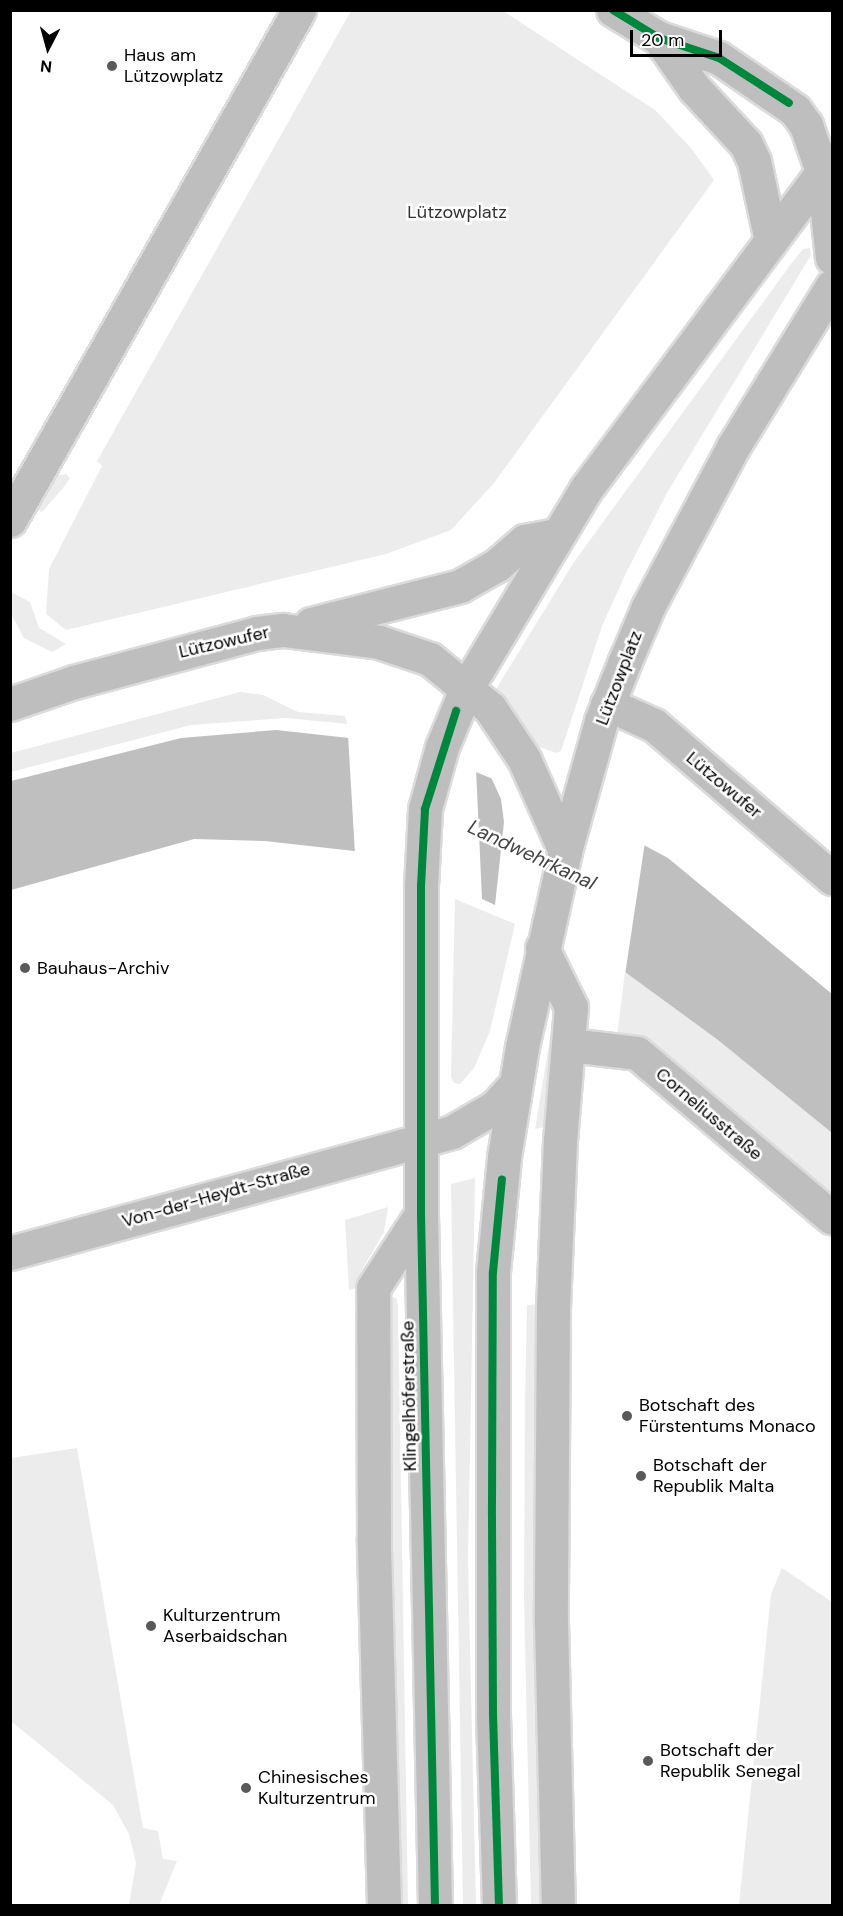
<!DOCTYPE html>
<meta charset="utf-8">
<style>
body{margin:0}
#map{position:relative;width:843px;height:1916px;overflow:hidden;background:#fff;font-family:"DM Sans",sans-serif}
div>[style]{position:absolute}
.green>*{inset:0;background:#ececec}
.water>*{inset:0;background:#bfbfbf}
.pier>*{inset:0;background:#fff}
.roads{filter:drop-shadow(2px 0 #dbdbdb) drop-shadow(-2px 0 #dbdbdb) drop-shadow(0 2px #dbdbdb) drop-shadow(0 -2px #dbdbdb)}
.minor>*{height:33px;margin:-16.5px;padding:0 16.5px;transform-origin:16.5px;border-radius:16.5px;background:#bebebe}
.major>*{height:33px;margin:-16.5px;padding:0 16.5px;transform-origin:16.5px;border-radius:16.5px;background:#bebebe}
.cycleway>*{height:8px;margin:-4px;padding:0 4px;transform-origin:4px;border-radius:4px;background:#00873e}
.dots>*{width:16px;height:16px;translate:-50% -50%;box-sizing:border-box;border:3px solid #fff;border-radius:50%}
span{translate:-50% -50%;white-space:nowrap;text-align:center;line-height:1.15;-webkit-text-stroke:5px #fff;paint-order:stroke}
.poi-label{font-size:18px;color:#000}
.left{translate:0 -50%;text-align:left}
.park-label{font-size:18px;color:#333}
.street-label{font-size:18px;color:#000}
.water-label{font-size:20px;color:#444;font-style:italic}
.frame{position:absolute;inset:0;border:12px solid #000;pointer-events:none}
.north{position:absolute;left:18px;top:18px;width:60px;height:60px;-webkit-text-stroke:4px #fff;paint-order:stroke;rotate:186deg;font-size:16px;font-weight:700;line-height:24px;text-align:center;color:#000}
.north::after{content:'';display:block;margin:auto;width:21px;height:27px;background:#000;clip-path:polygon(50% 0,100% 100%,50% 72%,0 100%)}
.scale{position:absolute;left:630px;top:30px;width:92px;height:27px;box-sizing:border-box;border:3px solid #000;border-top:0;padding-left:8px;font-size:18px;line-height:21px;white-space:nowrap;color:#000;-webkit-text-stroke:4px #fff;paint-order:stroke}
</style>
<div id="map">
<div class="green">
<div style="clip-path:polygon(351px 11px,503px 11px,655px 110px,691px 148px,714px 180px,494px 483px,451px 530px,386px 554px,66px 630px,46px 614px,49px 569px,102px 466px,97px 461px)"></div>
<div style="clip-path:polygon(810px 248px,811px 255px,667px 493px,626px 573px,602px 626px,561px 751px,556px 753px,531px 744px,496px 689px,574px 562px,791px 264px,803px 249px)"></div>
<div style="clip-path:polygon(66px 474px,70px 478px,63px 488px,42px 512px,38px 510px,56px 476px)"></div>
<div style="clip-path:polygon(11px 592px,30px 602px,39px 628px,66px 644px,52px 652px,24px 638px,11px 614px)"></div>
<div style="clip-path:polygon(240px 692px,263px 695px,298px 712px,345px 716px,347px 724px,286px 718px,191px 725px,11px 772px,11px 753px)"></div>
<div style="clip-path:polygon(455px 899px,515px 924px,490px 1031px,474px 1068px,460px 1084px,454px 1083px,451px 1077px)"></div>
<div style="clip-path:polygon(625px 972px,718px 1040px,832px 1133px,832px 1203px,617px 1037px)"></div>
<div style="clip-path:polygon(553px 1020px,561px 1021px,549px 1126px,535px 1129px)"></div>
<div style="clip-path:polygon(475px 1178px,468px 1561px,476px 1905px,463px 1906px,451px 1184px)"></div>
<div style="clip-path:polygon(388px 1207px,384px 1232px,362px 1270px,357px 1288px,349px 1290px,345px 1220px)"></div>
<div style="clip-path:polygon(388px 1296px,396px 1298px,398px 1305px,408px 1906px,395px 1905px)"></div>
<div style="clip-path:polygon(540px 1304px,545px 1906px,531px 1905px,524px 1598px,525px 1402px,527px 1305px)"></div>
<div style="clip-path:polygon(77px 1448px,143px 1828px,158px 1831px,163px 1859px,177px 1861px,159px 1905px,129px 1905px,136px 1863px,129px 1834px,113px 1805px,11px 1721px,11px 1458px)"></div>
<div style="clip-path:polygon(782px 1568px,832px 1602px,832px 1905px,739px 1905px,771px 1594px)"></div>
</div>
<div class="water">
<div style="clip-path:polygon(276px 730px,349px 738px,476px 772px,612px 828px,668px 858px,832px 994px,832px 1133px,718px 1040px,625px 972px,499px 907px,354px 851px,265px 841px,194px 839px,11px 890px,11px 781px,181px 738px)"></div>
</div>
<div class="pier">
<div style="clip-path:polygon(348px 735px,476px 769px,482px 899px,495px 905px,504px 822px,501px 799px,489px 773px,550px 797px,645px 842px,625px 975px,498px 910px,355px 854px)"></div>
</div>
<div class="roads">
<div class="minor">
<div style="left:613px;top:10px;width:54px;rotate:31.3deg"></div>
<div style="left:659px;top:38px;width:63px;rotate:18.4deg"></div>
<div style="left:719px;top:58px;width:92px;rotate:34.4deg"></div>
<div style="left:795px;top:110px;width:19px;rotate:54deg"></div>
<div style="left:806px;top:125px;width:52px;rotate:70.9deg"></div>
<div style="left:823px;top:174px;width:84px;rotate:83.9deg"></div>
<div style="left:659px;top:38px;width:61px;rotate:55deg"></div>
<div style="left:694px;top:88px;width:76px;rotate:47.1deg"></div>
<div style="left:746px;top:144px;width:19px;rotate:65deg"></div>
<div style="left:754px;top:161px;width:81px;rotate:77.9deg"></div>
<div style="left:10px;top:520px;width:586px;rotate:-60.46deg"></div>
<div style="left:607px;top:704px;width:51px;rotate:24.1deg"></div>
<div style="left:654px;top:725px;width:235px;rotate:40.7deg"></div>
<div style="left:542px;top:948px;width:66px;rotate:63.8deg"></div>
<div style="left:571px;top:1007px;width:134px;rotate:94.7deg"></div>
<div style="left:560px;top:1141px;width:167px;rotate:92.4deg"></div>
<div style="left:553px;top:1308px;width:315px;rotate:90.4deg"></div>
<div style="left:551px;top:1623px;width:283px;rotate:88.6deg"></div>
<div style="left:570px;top:1045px;width:67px;rotate:6.8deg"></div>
<div style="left:637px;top:1053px;width:255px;rotate:40.2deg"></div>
<div style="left:384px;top:1906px;width:368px;rotate:-91.6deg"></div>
<div style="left:374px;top:1538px;width:250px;rotate:-90.2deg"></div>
<div style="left:373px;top:1288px;width:88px;rotate:-57deg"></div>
</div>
<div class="major">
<div style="left:311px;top:624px;width:154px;rotate:-14.3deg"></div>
<div style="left:460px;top:586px;width:43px;rotate:-29.6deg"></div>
<div style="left:497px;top:565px;width:37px;rotate:-41deg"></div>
<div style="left:525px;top:541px;width:33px;rotate:-11deg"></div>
<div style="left:10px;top:704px;width:68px;rotate:-19deg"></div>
<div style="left:74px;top:682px;width:189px;rotate:-15deg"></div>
<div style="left:257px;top:633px;width:26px;rotate:-7deg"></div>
<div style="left:283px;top:630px;width:97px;rotate:7.1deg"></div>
<div style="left:379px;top:642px;width:54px;rotate:18.4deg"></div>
<div style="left:430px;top:659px;width:77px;rotate:39.2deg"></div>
<div style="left:490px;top:708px;width:61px;rotate:56.3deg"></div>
<div style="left:524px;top:759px;width:101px;rotate:66deg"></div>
<div style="left:10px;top:1253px;width:458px;rotate:-15.3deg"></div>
<div style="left:452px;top:1132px;width:50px;rotate:-30.2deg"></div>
<div style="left:495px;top:1107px;width:30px;rotate:-48deg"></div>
<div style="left:435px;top:1906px;width:692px;rotate:-91.16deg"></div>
<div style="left:421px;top:1214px;width:328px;rotate:-90deg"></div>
<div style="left:421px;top:886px;width:77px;rotate:-87deg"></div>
<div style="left:425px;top:809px;width:64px;rotate:-74.7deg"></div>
<div style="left:442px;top:747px;width:65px;rotate:-67.4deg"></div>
<div style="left:467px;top:687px;width:231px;rotate:-59deg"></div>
<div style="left:586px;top:489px;width:412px;rotate:-53.3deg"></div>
<div style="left:499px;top:1906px;width:193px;rotate:-91.8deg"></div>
<div style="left:493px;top:1713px;width:441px;rotate:-90deg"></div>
<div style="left:493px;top:1272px;width:116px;rotate:-84.5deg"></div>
<div style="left:504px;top:1157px;width:111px;rotate:-80.7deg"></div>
<div style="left:522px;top:1047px;width:201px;rotate:-77.6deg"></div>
<div style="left:565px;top:851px;width:135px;rotate:-74.5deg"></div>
<div style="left:601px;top:721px;width:65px;rotate:-68.2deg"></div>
<div style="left:625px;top:661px;width:59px;rotate:-66.9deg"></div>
<div style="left:648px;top:607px;width:181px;rotate:-62deg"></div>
<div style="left:733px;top:447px;width:189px;rotate:-58.4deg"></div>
</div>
</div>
<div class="cycleway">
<div style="left:613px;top:10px;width:54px;rotate:31.3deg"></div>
<div style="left:659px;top:38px;width:63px;rotate:18.4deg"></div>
<div style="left:719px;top:58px;width:83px;rotate:32.7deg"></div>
<div style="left:435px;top:1906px;width:692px;rotate:-91.16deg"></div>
<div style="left:421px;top:1214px;width:328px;rotate:-90deg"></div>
<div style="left:421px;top:886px;width:77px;rotate:-87deg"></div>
<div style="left:425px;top:809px;width:103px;rotate:-72.4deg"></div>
<div style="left:499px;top:1906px;width:193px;rotate:-91.8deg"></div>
<div style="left:493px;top:1713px;width:209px;rotate:-90.3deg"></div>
<div style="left:492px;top:1504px;width:232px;rotate:-89.8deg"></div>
<div style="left:493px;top:1272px;width:93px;rotate:-84.5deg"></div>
</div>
<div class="dots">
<div style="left:112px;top:66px;background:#595959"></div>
<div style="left:25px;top:968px;background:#595959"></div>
<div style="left:627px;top:1416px;background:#595959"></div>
<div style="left:641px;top:1476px;background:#595959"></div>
<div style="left:151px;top:1626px;background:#595959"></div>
<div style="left:648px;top:1761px;background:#595959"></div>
<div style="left:246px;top:1788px;background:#595959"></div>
</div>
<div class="poi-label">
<span class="left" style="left:124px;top:66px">Haus am<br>Lützowplatz</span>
<span class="left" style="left:37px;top:968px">Bauhaus-Archiv</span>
<span class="left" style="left:639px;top:1416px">Botschaft des<br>Fürstentums Monaco</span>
<span class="left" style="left:653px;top:1476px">Botschaft der<br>Republik Malta</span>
<span class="left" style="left:163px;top:1626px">Kulturzentrum<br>Aserbaidschan</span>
<span class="left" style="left:660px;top:1761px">Botschaft der<br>Republik Senegal</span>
<span class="left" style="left:258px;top:1788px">Chinesisches<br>Kulturzentrum</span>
</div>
<div class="park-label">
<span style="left:457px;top:212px">Lützowplatz</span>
</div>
<div class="street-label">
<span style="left:224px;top:642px;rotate:-13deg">Lützowufer</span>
<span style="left:619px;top:678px;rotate:-69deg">Lützowplatz</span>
<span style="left:724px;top:785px;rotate:40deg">Lützowufer</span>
<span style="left:709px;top:1114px;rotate:40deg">Corneliusstraße</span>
<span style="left:216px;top:1195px;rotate:-16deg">Von-der-Heydt-Straße</span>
<span style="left:409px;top:1396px;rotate:-91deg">Klingelhöferstraße</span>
</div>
<div class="water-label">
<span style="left:532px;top:855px;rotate:25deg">Landwehrkanal</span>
</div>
<div class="frame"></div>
<div class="north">N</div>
<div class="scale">20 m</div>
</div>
